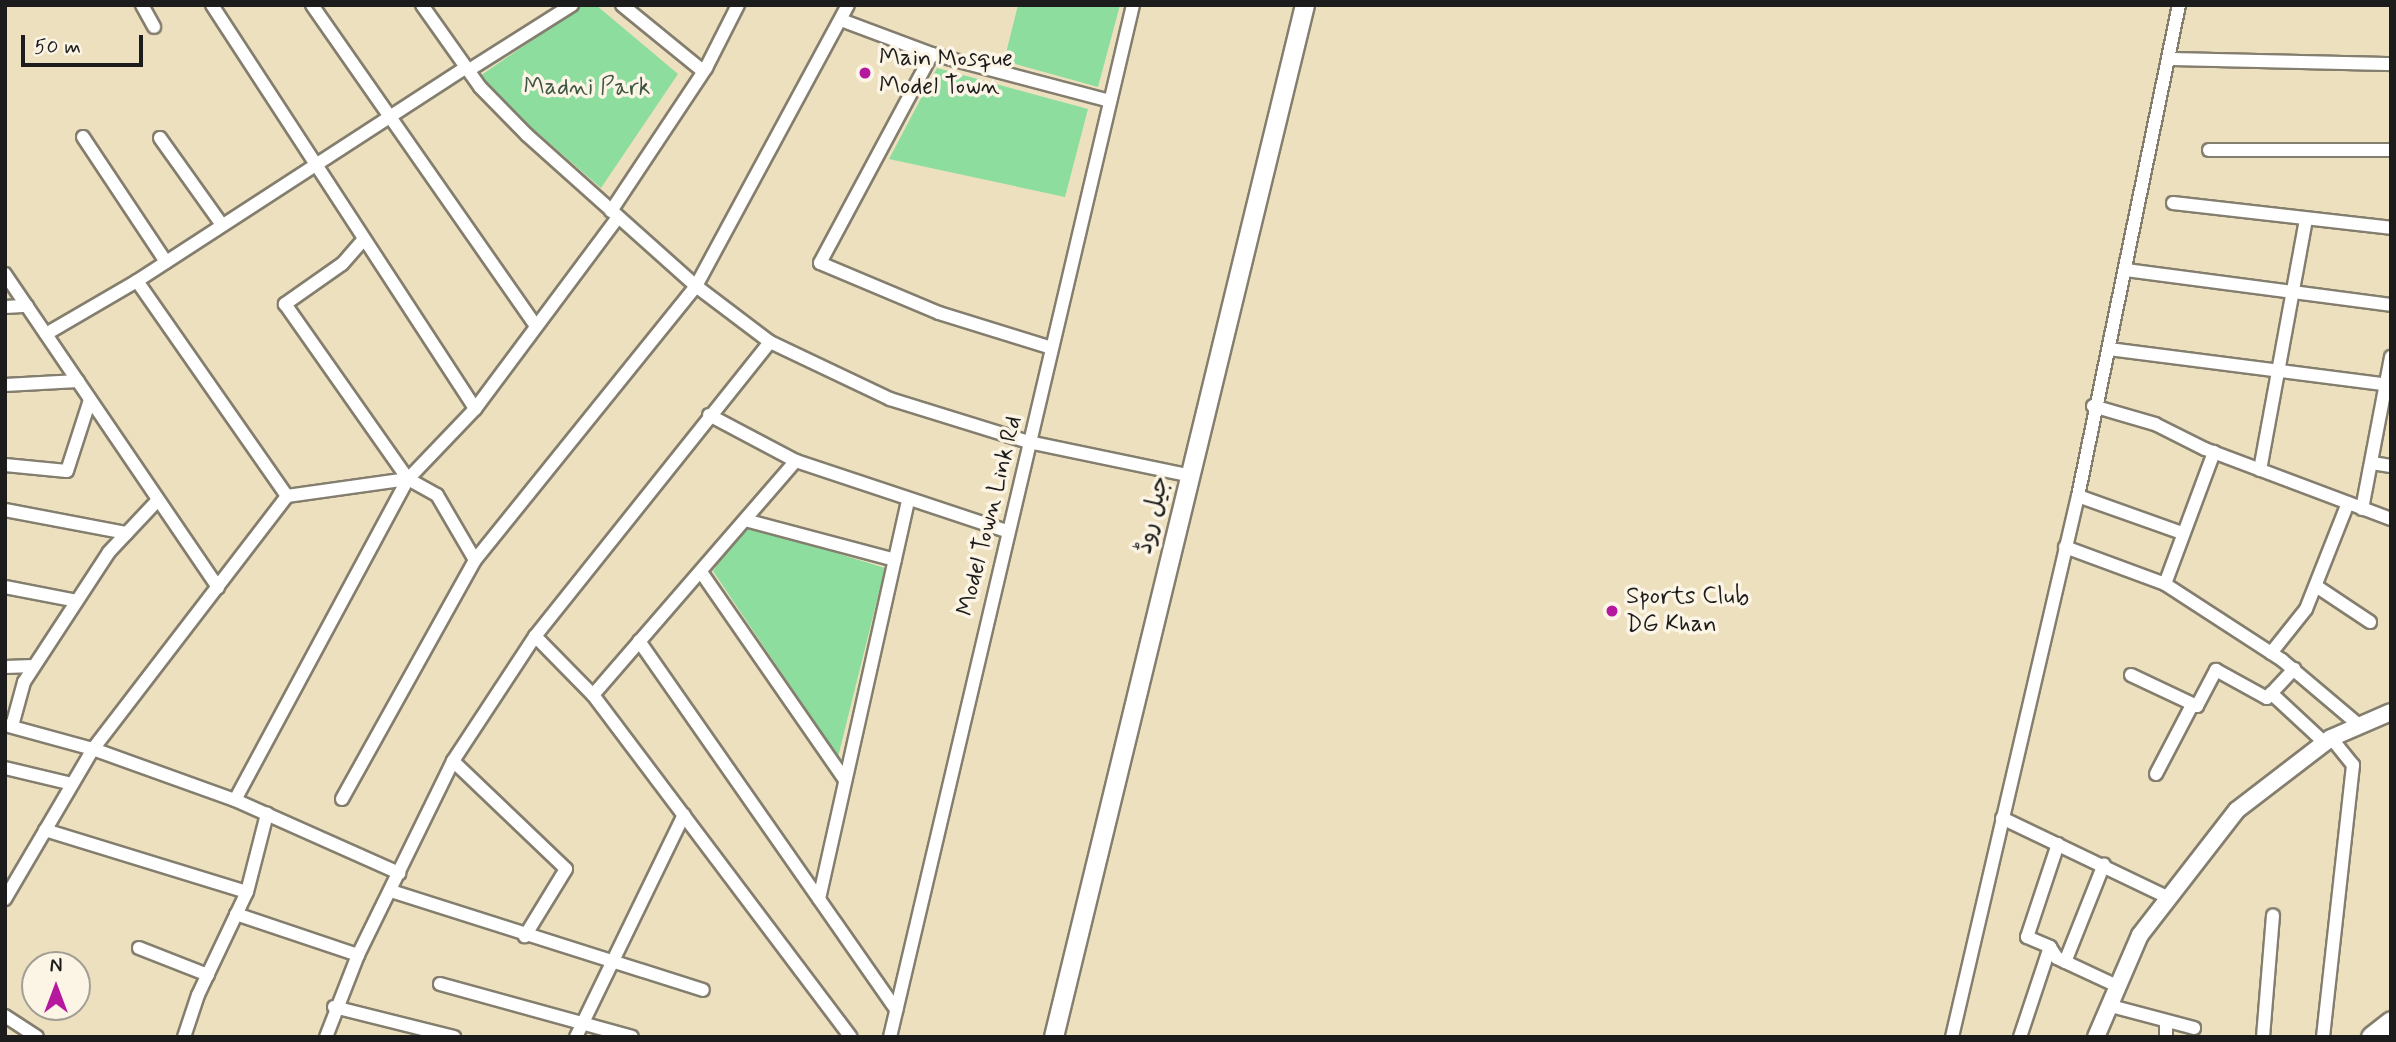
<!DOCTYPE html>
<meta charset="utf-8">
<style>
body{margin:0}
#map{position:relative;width:2396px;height:1042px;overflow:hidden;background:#ede0bf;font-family:Mynerve,"Playpen Sans Arabic",sans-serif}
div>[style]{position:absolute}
.green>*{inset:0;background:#8cdd9e}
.roads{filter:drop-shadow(2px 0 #847e6e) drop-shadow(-2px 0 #847e6e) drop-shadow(0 2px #847e6e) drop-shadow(0 -2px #847e6e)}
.minor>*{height:12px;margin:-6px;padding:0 6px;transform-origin:6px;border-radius:6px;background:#fff}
.tertiary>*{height:16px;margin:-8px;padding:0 8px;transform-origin:8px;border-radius:8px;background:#fff}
.secondary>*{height:18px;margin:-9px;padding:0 9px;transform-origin:9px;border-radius:9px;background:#fff}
.trunk>*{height:21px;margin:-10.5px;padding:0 10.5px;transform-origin:10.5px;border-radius:10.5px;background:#fff}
.dots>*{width:19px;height:19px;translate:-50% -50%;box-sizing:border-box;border:4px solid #fcf5e5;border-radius:50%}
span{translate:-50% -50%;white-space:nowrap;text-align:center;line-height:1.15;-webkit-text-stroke:7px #fcf5e5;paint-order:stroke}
.poi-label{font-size:24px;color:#1c1c1c}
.left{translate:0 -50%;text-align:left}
.park-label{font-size:24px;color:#3e5643}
.street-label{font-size:24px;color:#1c1c1c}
.frame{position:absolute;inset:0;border:7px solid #1c1c1c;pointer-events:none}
.north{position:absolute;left:21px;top:951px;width:70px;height:70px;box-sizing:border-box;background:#fcf5e5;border:2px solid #a29e95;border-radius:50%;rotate:0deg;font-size:19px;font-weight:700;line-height:28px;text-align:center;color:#1c1c1c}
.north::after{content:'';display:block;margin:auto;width:24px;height:32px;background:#b5179e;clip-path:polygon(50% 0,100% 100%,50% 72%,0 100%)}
.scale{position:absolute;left:21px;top:35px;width:122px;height:32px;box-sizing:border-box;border:4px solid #1c1c1c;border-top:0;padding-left:9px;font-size:21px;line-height:24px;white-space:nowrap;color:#1c1c1c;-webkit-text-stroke:5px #fcf5e5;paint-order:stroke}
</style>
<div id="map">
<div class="green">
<div style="clip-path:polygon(583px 5px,596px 5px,678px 74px,601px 188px,502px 102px,480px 76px)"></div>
<div style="clip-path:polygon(1018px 5px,1120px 5px,1098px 87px,1004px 61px)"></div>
<div style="clip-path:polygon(937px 68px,1088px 109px,1065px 197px,889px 159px)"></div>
<div style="clip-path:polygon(745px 525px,885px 568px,838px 757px,713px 571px)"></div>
</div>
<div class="roads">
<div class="minor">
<div style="left:142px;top:5px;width:25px;rotate:61deg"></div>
<div style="left:212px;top:5px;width:482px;rotate:56.9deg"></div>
<div style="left:312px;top:5px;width:390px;rotate:55.1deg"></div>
<div style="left:422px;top:5px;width:100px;rotate:54.7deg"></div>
<div style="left:480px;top:87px;width:67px;rotate:45.6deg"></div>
<div style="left:527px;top:135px;width:227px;rotate:41.8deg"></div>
<div style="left:696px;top:286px;width:93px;rotate:37.1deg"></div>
<div style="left:770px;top:342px;width:133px;rotate:25.4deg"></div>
<div style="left:890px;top:399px;width:145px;rotate:17.2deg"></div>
<div style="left:1029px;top:442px;width:161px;rotate:11.8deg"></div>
<div style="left:622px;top:5px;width:104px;rotate:39.2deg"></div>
<div style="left:841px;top:20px;width:97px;rotate:20.5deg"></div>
<div style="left:932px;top:54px;width:184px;rotate:14.8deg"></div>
<div style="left:932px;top:54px;width:237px;rotate:118.2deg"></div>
<div style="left:820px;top:263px;width:129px;rotate:22.8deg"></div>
<div style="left:939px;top:313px;width:118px;rotate:17.2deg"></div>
<div style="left:2168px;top:59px;width:223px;rotate:1.3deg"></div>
<div style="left:469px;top:70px;width:122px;rotate:-32.3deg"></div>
<div style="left:83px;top:137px;width:150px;rotate:56.4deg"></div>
<div style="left:160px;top:138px;width:107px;rotate:54.5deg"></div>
<div style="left:2209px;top:150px;width:182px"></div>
<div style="left:2173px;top:203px;width:219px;rotate:6.5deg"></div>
<div style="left:611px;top:211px;width:172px;rotate:-56.4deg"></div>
<div style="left:706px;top:68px;width:71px;rotate:-63.1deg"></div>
<div style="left:364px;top:239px;width:33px;rotate:131deg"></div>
<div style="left:342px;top:264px;width:70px;rotate:144.9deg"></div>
<div style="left:285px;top:304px;width:214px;rotate:54.9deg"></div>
<div style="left:2126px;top:270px;width:267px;rotate:7.5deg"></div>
<div style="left:5px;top:274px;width:379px;rotate:55.8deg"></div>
<div style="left:137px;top:281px;width:262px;rotate:55.1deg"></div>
<div style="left:5px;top:307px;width:22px;rotate:-3deg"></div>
<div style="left:46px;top:334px;width:105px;rotate:-30.2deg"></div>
<div style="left:137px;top:281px;width:392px;rotate:-33deg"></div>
<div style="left:770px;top:342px;width:376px;rotate:128.6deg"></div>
<div style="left:535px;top:636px;width:83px;rotate:45.5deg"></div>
<div style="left:593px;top:695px;width:428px;rotate:53deg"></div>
<div style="left:2109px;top:349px;width:284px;rotate:7.3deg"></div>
<div style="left:5px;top:385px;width:73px;rotate:-3.1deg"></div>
<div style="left:2093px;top:406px;width:65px;rotate:16.2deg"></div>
<div style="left:2155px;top:424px;width:56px;rotate:26.6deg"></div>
<div style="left:2205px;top:449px;width:199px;rotate:20.6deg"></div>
<div style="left:709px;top:415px;width:98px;rotate:27.9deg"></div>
<div style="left:796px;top:461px;width:221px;rotate:18.4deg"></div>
<div style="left:2372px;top:463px;width:19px;rotate:9deg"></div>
<div style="left:5px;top:465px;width:62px;rotate:5.5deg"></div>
<div style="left:67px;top:471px;width:75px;rotate:-72.1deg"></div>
<div style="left:2260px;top:470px;width:254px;rotate:-79.6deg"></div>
<div style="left:2078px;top:496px;width:110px;rotate:19.6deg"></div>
<div style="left:2362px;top:509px;width:155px;rotate:-79.2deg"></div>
<div style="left:5px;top:510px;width:124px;rotate:10.7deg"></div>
<div style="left:745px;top:520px;width:155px;rotate:14.9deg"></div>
<div style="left:2065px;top:547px;width:107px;rotate:20.3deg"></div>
<div style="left:2165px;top:584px;width:140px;rotate:33deg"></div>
<div style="left:2282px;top:660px;width:102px;rotate:40.2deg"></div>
<div style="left:701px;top:572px;width:253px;rotate:55.3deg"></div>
<div style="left:2165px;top:584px;width:141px;rotate:-69.6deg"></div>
<div style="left:2316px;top:586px;width:65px;rotate:33.7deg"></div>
<div style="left:5px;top:587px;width:73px;rotate:11deg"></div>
<div style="left:639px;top:641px;width:450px;rotate:55.1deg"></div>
<div style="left:2271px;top:653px;width:56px;rotate:-51.5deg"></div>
<div style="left:2306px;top:609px;width:114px;rotate:-68.4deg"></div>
<div style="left:5px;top:667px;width:29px;rotate:-2deg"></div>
<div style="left:2131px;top:675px;width:73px;rotate:25.2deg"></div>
<div style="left:2197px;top:706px;width:41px;rotate:-62.2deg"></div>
<div style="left:2216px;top:670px;width:58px;rotate:28.8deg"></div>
<div style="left:2267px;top:698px;width:40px;rotate:-47deg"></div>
<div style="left:2271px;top:693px;width:74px;rotate:42.8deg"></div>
<div style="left:593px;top:695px;width:310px;rotate:-49.1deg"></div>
<div style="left:5px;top:725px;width:91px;rotate:15.3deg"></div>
<div style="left:93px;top:749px;width:151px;rotate:19.8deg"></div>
<div style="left:235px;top:800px;width:180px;rotate:24deg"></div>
<div style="left:12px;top:726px;width:46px;rotate:-74.7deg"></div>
<div style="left:24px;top:682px;width:155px;rotate:-56.8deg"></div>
<div style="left:109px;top:552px;width:71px;rotate:-46.7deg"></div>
<div style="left:453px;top:761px;width:156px;rotate:43.7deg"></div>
<div style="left:566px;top:869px;width:79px;rotate:121.5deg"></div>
<div style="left:5px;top:768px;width:69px;rotate:13.4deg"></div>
<div style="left:2156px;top:774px;width:78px;rotate:-62.4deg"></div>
<div style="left:342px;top:799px;width:274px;rotate:-60.9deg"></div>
<div style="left:235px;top:800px;width:365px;rotate:-61.7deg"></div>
<div style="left:408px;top:479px;width:97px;rotate:-46.3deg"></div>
<div style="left:475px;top:409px;width:239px;rotate:-53.3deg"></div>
<div style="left:2002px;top:818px;width:185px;rotate:25.6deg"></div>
<div style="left:45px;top:830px;width:211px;rotate:17.1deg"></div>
<div style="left:2058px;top:844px;width:98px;rotate:108.4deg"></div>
<div style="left:2027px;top:937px;width:25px;rotate:23deg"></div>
<div style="left:2050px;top:947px;width:13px;rotate:58deg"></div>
<div style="left:2057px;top:958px;width:66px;rotate:25deg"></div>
<div style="left:391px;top:891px;width:327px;rotate:17.6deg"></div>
<div style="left:5px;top:899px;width:174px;rotate:-59.6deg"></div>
<div style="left:93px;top:749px;width:319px;rotate:-52.5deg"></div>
<div style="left:287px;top:496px;width:122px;rotate:-8deg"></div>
<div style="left:408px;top:479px;width:33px;rotate:29deg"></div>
<div style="left:437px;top:495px;width:75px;rotate:59.7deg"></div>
<div style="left:475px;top:560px;width:352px;rotate:-51.1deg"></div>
<div style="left:696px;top:286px;width:319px;rotate:-61.6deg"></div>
<div style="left:819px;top:899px;width:408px;rotate:-77.4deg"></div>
<div style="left:236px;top:914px;width:129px;rotate:18.6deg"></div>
<div style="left:139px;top:948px;width:74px;rotate:21.4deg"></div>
<div style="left:2065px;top:962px;width:105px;rotate:-68.3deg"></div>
<div style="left:440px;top:984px;width:199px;rotate:15.4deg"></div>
<div style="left:2111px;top:1006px;width:86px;rotate:14.8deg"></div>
<div style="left:334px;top:1007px;width:124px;rotate:14deg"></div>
<div style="left:5px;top:1016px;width:38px;rotate:33deg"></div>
<div style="left:184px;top:1037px;width:44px;rotate:-71.6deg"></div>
<div style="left:198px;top:995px;width:114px;rotate:-64.6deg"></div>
<div style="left:247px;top:892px;width:81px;rotate:-75.6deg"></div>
<div style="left:326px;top:1037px;width:88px;rotate:-68.7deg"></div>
<div style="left:358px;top:955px;width:216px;rotate:-63.9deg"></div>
<div style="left:453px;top:761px;width:149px;rotate:-56.7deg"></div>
<div style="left:576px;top:1037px;width:247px;rotate:-64.1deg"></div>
<div style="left:890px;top:1037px;width:1060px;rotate:-76.75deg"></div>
<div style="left:1952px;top:1037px;width:555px;rotate:-76.89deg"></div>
<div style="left:2078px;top:496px;width:501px;rotate:-78.38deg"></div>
<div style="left:2020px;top:1037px;width:95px;rotate:-71.6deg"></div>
<div style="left:2166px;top:1037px;width:15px;rotate:-90deg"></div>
<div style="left:2263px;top:1037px;width:122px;rotate:-85.3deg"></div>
<div style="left:2323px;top:1037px;width:274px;rotate:-83.7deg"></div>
<div style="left:2353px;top:765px;width:35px;rotate:-129deg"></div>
</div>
<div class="tertiary">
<div style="left:2096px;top:1037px;width:111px;rotate:-66.7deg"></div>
<div style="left:2140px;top:935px;width:158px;rotate:-52.2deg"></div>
<div style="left:2237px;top:810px;width:118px;rotate:-37.5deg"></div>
<div style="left:2331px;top:738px;width:65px;rotate:-23.4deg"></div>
</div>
<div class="secondary">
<div style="left:1054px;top:1037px;width:1062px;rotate:-76.33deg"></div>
</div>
<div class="trunk">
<div style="left:2372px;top:1037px;width:24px;rotate:-38deg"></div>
</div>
</div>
<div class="dots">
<div style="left:865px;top:73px;background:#b5179e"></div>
<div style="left:1612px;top:611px;background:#b5179e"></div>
</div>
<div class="poi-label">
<span class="left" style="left:879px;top:73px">Main Mosque<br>Model Town</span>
<span class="left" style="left:1626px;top:611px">Sports Club<br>DG Khan</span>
</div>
<div class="park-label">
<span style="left:587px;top:88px">Madni Park</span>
</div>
<div class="street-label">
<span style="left:1153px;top:515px;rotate:-77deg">جیل روڈ</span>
<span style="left:990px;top:516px;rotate:-76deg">Model Town Link Rd</span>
</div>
<div class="frame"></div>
<div class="north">N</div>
<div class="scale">50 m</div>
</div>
